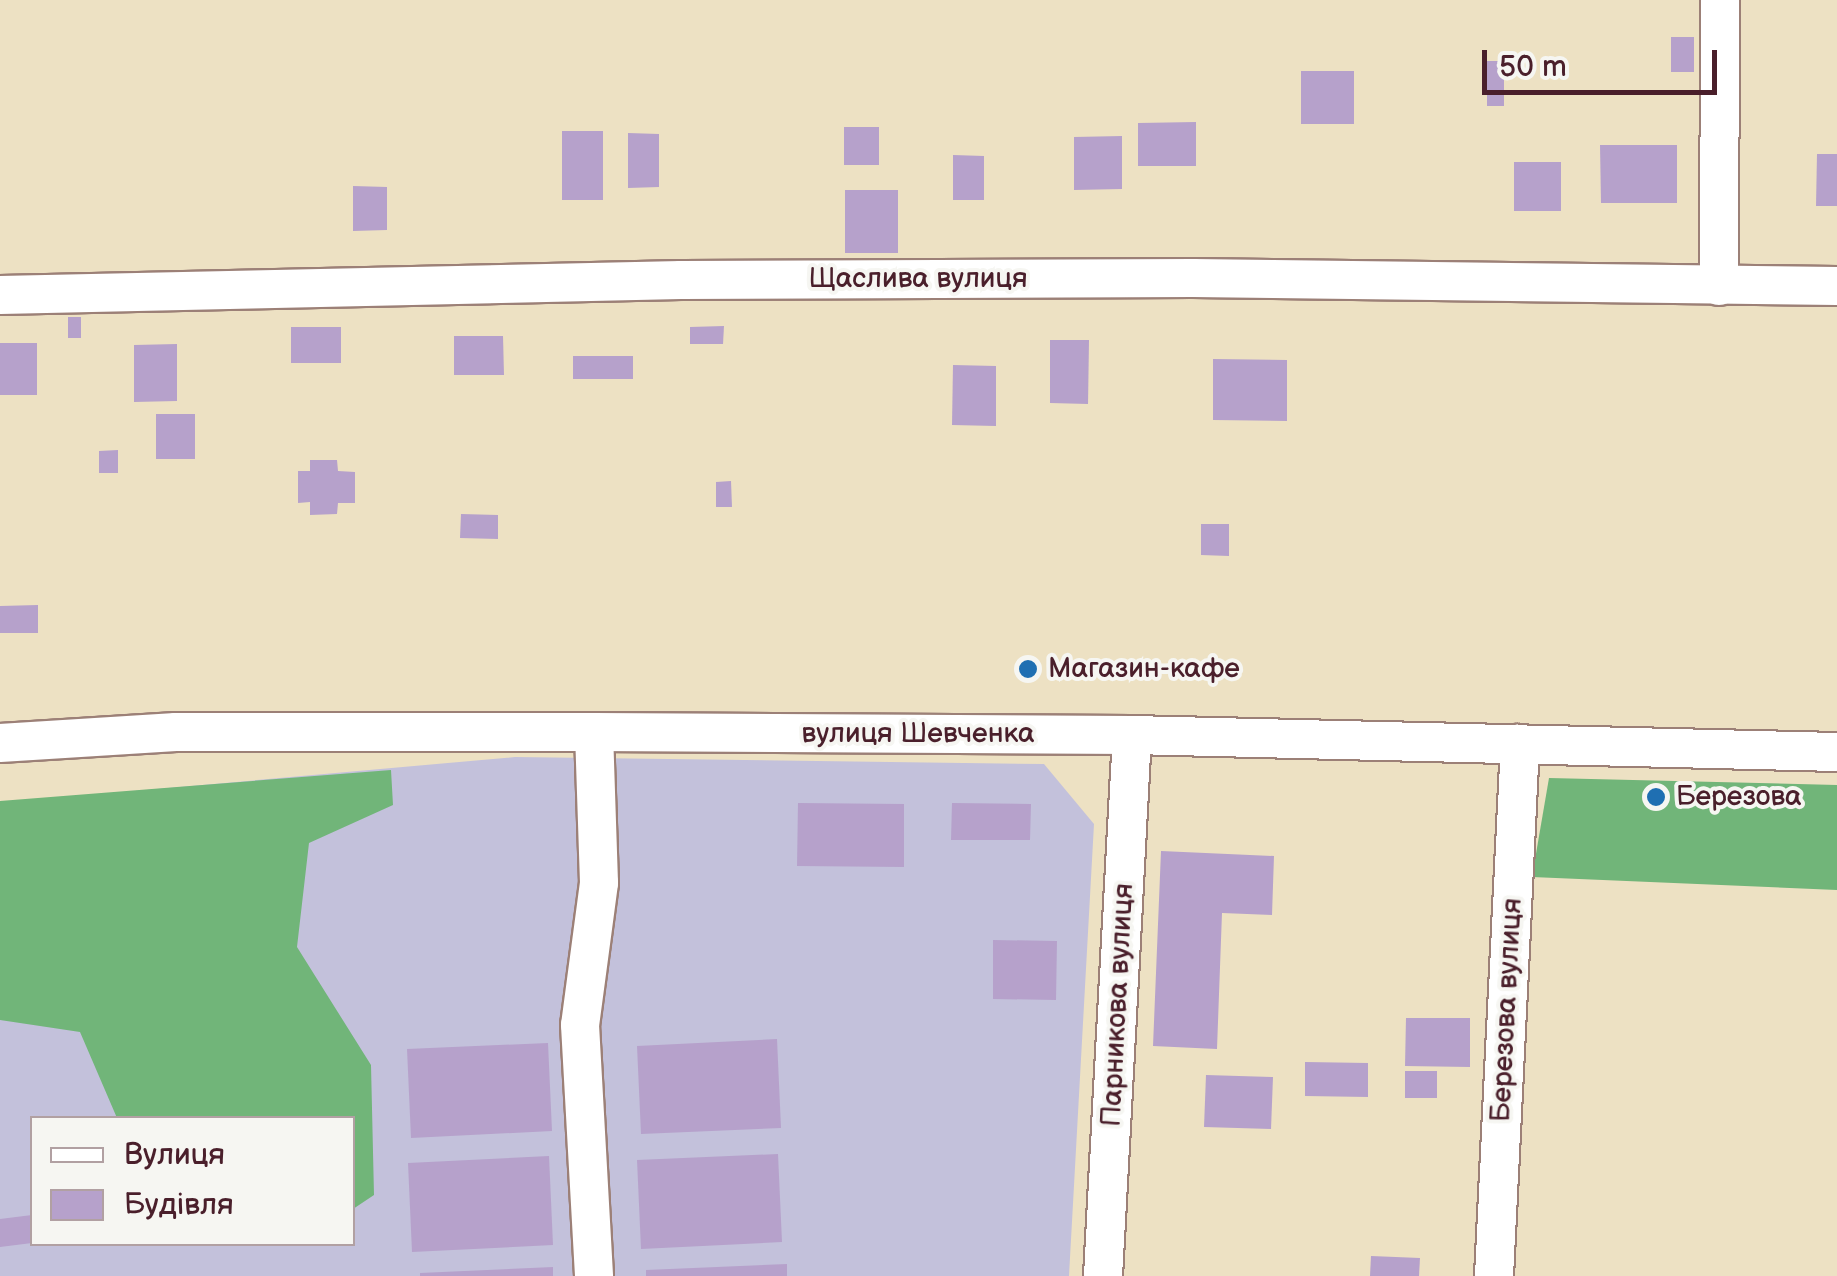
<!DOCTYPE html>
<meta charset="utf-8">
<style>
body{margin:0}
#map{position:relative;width:1837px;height:1276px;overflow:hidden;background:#ede1c3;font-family:"Balsamiq Sans",sans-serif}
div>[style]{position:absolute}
.industrial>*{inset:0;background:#c3c1db}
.forest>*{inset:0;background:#71b579}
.building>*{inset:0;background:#b6a1cb}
.roads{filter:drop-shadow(2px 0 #9c8077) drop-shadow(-2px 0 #9c8077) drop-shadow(0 2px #9c8077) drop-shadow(0 -2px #9c8077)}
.minor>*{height:38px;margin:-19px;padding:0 19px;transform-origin:19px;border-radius:19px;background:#fff}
.dots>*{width:28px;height:28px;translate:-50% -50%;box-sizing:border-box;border:5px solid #f6f6f2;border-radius:50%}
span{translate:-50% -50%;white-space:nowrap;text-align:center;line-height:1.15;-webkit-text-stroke:8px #f6f6f2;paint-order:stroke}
.street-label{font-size:28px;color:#4a1f2b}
.poi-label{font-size:28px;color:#4a1f2b}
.left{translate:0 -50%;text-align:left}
.legend{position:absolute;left:30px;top:1116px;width:325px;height:130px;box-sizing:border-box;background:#f6f6f2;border:2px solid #b1a0a2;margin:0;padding:12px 18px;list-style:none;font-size:30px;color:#4a1f2b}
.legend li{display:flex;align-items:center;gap:20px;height:50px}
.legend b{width:50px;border:2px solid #b1a0a2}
.scale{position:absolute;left:1482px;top:50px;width:235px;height:45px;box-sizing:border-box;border:5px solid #4a1f2b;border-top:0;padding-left:12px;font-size:30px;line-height:35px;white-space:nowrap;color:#4a1f2b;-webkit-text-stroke:8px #f6f6f2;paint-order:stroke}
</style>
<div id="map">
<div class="industrial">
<div style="clip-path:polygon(evenodd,515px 757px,1044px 764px,1094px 824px,1069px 1276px,0 1276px,0 803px,515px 757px,32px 1118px,352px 1118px,352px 1244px,32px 1244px,32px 1118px)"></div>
</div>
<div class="forest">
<div style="clip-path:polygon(391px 770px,393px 805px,309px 843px,297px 947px,371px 1065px,374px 1195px,353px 1209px,352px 1118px,117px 1118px,80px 1032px,0 1020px,0 801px)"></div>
<div style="clip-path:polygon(1549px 778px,1837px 785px,1837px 890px,1532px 877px)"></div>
</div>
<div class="building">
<div style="clip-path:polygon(1671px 37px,1694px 37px,1694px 72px,1671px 72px)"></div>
<div style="clip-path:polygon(1487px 61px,1504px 61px,1504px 106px,1487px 106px)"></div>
<div style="clip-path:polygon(1301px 71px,1354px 71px,1354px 124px,1301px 124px)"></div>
<div style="clip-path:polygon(1196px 122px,1196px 166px,1138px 166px,1138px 123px)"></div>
<div style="clip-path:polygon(844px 127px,879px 127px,879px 165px,844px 165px)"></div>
<div style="clip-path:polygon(562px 131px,603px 131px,603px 200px,562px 200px)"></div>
<div style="clip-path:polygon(628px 133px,659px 134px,659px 187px,628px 188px)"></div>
<div style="clip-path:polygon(1122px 136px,1122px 189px,1074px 190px,1074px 137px)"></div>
<div style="clip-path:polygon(1600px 145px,1677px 145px,1677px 203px,1601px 203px)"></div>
<div style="clip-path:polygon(1817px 154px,1837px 154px,1837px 206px,1816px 206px)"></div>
<div style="clip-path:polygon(953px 155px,984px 156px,984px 200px,953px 200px)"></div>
<div style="clip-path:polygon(1514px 162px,1561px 162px,1561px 211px,1514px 211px)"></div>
<div style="clip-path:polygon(353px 186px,387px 187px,387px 230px,353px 231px)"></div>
<div style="clip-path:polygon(845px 190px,898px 190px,898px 253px,845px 253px)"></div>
<div style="clip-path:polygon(68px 317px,81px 317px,81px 338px,68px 338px)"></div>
<div style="clip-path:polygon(724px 326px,723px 344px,690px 344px,690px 327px)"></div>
<div style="clip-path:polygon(291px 327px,341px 327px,341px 363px,291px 363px)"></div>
<div style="clip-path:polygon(454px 336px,503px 336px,504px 375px,454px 375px)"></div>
<div style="clip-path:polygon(1050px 340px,1089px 340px,1088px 404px,1050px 403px)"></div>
<div style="clip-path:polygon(0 343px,37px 343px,37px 395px,0 395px)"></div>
<div style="clip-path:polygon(177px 344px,177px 401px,134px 402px,134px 345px)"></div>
<div style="clip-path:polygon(573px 356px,633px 356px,633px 379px,573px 379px)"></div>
<div style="clip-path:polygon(1213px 359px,1287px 360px,1287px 421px,1213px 420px)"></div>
<div style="clip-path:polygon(953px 365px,996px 366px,996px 426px,952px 425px)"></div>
<div style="clip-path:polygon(156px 414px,195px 414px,195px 459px,156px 459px)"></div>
<div style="clip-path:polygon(118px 450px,118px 473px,99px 473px,99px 451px)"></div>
<div style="clip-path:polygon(310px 460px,337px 460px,338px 471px,355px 472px,355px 503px,338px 503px,337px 514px,310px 515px,310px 502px,298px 503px,298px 471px,310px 471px)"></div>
<div style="clip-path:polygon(731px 481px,732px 507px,716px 507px,716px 482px)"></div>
<div style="clip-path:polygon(461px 514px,498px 515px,498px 539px,460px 538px)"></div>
<div style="clip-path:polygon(1201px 524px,1229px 524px,1229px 556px,1201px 555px)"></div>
<div style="clip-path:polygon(38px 605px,38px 633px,0 633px,0 606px)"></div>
<div style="clip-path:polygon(798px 803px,904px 804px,904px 867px,797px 866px)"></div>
<div style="clip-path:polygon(952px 803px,1031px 804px,1030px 840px,951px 840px)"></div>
<div style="clip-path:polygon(1161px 851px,1274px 856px,1272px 915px,1222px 913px,1217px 1049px,1153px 1046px)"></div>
<div style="clip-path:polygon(993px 940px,1057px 941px,1056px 1000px,993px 999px)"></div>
<div style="clip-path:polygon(1406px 1018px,1470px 1018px,1470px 1067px,1405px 1066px)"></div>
<div style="clip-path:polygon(777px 1039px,781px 1128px,641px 1134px,637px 1046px)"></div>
<div style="clip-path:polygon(548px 1043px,552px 1131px,411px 1138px,407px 1049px)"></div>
<div style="clip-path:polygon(1305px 1062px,1368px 1063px,1368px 1097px,1305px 1096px)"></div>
<div style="clip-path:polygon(1405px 1071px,1437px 1071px,1437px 1098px,1405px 1098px)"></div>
<div style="clip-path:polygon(1206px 1075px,1273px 1077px,1271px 1129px,1204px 1127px)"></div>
<div style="clip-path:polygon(778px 1154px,782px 1242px,641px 1249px,637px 1160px)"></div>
<div style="clip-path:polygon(549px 1156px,553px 1245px,412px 1252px,408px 1163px)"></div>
<div style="clip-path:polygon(32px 1215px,32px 1243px,0 1247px,0 1219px)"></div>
<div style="clip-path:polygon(1371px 1256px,1420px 1258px,1419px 1276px,1370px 1276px)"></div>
<div style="clip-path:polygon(787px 1264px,787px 1276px,646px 1276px,646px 1270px)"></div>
<div style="clip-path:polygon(553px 1267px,553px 1276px,420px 1276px,420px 1273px)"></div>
</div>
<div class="roads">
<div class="minor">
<div style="left:1719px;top:286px;width:286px;rotate:-89.8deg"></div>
<div style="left:0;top:295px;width:681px;rotate:-1.26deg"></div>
<div style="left:681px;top:280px;width:512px;rotate:-0.22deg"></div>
<div style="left:1193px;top:278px;width:644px;rotate:0.71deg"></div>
<div style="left:594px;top:732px;width:151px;rotate:88.1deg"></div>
<div style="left:599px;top:883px;width:143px;rotate:97.6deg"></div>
<div style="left:580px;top:1025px;width:251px;rotate:86.8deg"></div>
<div style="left:0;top:743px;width:176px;rotate:-3.6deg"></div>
<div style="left:176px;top:732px;width:418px"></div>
<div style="left:594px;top:732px;width:538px;rotate:0.32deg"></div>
<div style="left:1132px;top:735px;width:705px;rotate:1.38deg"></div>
<div style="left:1103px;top:1276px;width:542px;rotate:-86.93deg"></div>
<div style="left:1494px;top:1276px;width:533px;rotate:-87.2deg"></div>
</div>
</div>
<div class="dots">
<div style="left:1028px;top:669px;background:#1f6fb2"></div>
<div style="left:1656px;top:797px;background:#1f6fb2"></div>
</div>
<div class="street-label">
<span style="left:918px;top:279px">Щаслива вулиця</span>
<span style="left:918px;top:734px">вулиця Шевченка</span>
<span style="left:1118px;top:1005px;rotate:-87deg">Парникова вулиця</span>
<span style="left:1507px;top:1010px;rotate:-87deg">Березова вулиця</span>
</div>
<div class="poi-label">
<span class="left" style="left:1048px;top:669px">Магазин-кафе</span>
<span class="left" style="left:1676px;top:797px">Березова</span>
</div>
<ul class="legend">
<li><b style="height:12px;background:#fff"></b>Вулиця</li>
<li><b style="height:28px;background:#b6a1cb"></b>Будівля</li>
</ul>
<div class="scale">50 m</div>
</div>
